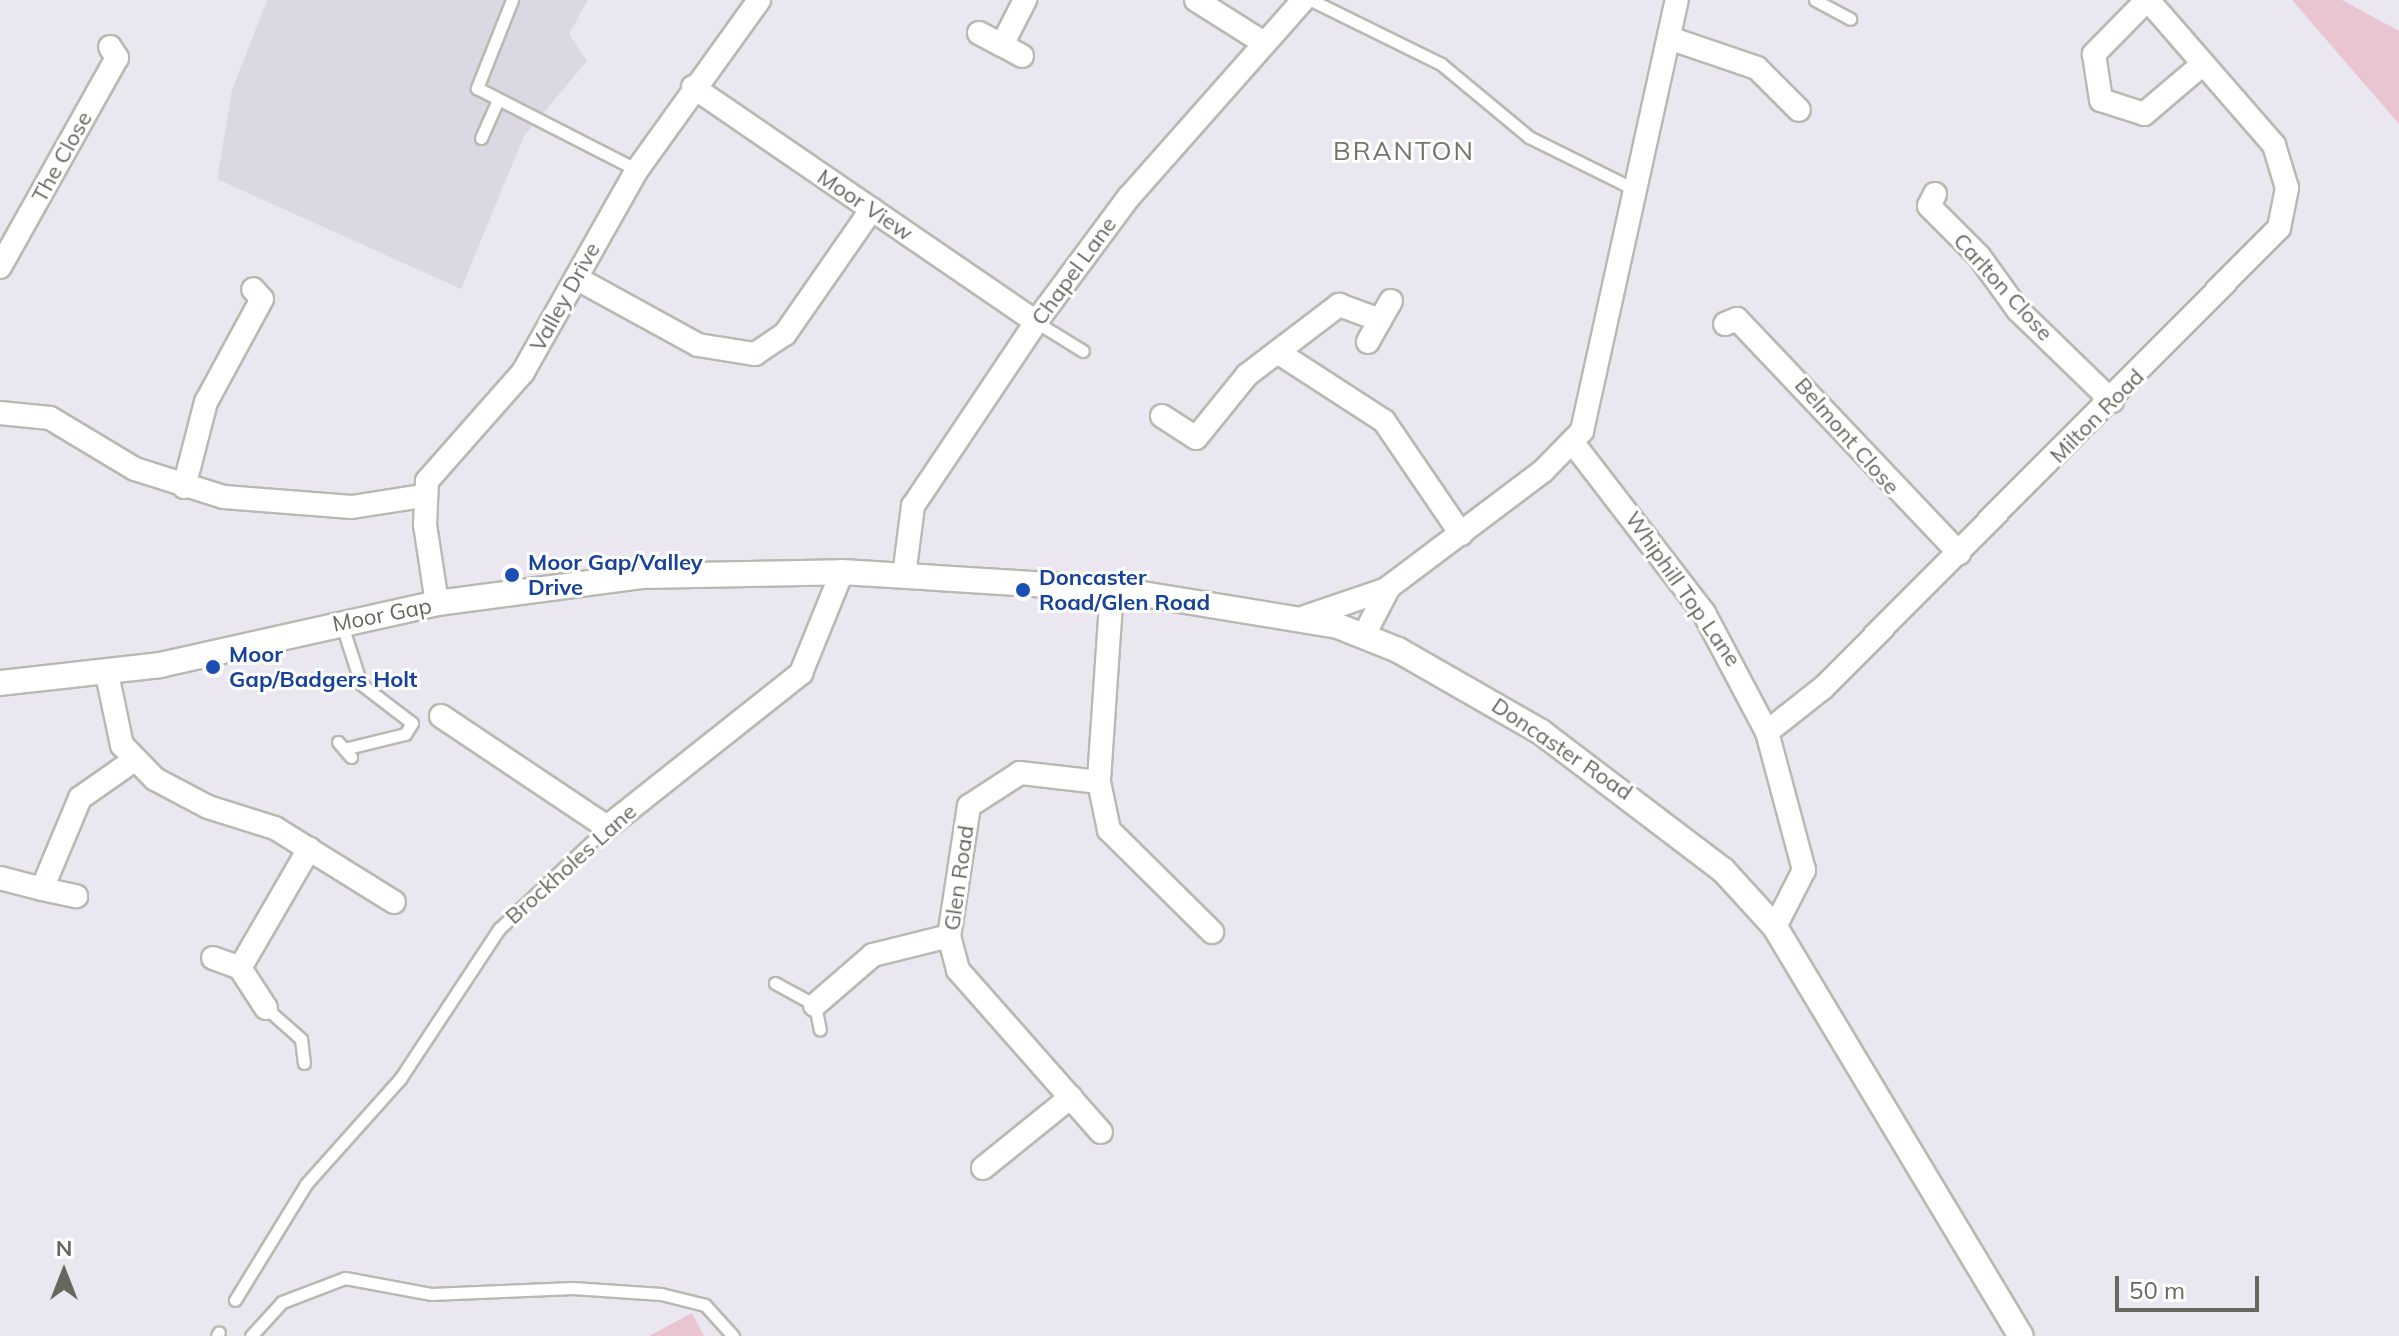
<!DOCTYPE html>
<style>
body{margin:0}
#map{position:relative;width:2399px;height:1336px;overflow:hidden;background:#ebe7f1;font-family:Mulish,sans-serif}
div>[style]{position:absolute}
.education>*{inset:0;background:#dcd8e3}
.green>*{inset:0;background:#e9c4d1}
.roads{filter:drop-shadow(2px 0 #b8bab2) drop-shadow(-2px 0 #b8bab2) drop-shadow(0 2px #b8bab2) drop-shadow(0 -2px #b8bab2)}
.lane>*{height:11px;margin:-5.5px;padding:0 5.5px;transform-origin:5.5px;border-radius:5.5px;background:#fff}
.street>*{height:22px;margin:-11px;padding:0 11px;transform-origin:11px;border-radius:11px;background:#fff}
.secondary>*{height:24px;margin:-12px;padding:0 12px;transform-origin:12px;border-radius:12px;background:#fff}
.dots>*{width:22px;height:22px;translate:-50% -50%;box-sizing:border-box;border:4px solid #fff;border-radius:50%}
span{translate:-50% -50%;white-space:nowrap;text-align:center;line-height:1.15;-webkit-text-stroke:6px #fff;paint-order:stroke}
.street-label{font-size:22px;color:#66685e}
.transit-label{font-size:22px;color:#164399;font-weight:700}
.left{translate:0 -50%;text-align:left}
.quarter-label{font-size:26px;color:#73756a;letter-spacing:2px}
.north{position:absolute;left:24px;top:1232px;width:80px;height:80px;-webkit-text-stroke:6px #fff;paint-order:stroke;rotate:0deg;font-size:22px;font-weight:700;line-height:32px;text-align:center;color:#66685e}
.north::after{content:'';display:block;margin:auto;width:28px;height:36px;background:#66685e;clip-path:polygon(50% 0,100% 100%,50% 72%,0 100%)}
.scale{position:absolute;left:2115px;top:1276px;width:144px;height:36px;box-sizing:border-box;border:4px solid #66685e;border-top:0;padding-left:10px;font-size:24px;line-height:28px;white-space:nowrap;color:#66685e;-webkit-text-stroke:6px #fff;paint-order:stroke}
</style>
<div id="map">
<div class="education">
<div style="clip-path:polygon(267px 0,588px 0,569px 34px,587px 61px,524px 136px,461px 289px,217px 179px,232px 90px)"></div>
</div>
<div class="green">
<div style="clip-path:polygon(2292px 0,2342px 0,2399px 31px,2399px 124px)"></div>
<div style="clip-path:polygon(692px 1313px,704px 1336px,649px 1336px)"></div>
</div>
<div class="roads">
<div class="lane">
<div style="left:512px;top:0;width:95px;rotate:111.7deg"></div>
<div style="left:477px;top:88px;width:180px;rotate:27.1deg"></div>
<div style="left:1311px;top:0;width:145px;rotate:26.2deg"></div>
<div style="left:1441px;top:64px;width:114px;rotate:39.7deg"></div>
<div style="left:1529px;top:137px;width:122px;rotate:26.4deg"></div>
<div style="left:1815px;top:0;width:40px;rotate:28deg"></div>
<div style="left:481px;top:138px;width:39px;rotate:-66deg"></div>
<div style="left:1036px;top:322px;width:55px;rotate:31.7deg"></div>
<div style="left:341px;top:622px;width:65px;rotate:72.1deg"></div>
<div style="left:361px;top:684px;width:64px;rotate:37.4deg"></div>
<div style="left:412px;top:723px;width:13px;rotate:122deg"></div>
<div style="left:405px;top:734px;width:63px;rotate:166.2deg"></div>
<div style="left:338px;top:742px;width:20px;rotate:49deg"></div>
<div style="left:775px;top:983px;width:46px;rotate:28.8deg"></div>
<div style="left:815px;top:1005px;width:25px;rotate:79deg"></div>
<div style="left:266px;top:1008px;width:47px;rotate:41.5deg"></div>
<div style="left:301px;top:1039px;width:24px;rotate:83deg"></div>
<div style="left:235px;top:1300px;width:136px;rotate:-58.5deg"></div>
<div style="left:306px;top:1184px;width:141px;rotate:-48.2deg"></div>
<div style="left:400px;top:1079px;width:180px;rotate:-56.6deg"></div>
<div style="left:499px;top:929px;width:149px;rotate:-43.4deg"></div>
<div style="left:217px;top:1336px;width:4px;rotate:-63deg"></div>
<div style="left:251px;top:1336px;width:46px;rotate:-47.6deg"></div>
<div style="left:282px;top:1302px;width:67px;rotate:-20.9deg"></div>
<div style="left:345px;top:1278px;width:87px;rotate:10.5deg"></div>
<div style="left:431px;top:1294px;width:142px;rotate:-2.4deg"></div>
<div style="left:573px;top:1288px;width:88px;rotate:3.9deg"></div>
<div style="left:661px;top:1294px;width:45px;rotate:14deg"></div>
<div style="left:705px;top:1305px;width:42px;rotate:47.9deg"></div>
</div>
<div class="street">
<div style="left:1196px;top:0;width:80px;rotate:32.3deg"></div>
<div style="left:2147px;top:0;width:76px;rotate:134.5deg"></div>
<div style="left:2094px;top:54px;width:47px;rotate:81.3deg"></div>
<div style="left:2101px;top:100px;width:45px;rotate:18deg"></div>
<div style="left:2144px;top:114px;width:77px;rotate:-40.3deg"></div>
<div style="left:979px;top:33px;width:26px;rotate:28deg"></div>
<div style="left:1669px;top:38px;width:93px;rotate:18.8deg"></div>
<div style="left:1757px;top:68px;width:59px;rotate:45deg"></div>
<div style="left:1022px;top:56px;width:23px;rotate:-151deg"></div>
<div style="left:1002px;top:45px;width:51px;rotate:-62.9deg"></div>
<div style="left:693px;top:87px;width:416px;rotate:34.4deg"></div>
<div style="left:1935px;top:194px;width:13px;rotate:117deg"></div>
<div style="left:1929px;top:206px;width:71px;rotate:45deg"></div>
<div style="left:1979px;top:256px;width:67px;rotate:54.2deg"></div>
<div style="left:2018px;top:310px;width:131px;rotate:44.1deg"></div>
<div style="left:0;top:267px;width:240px;rotate:-60.8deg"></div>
<div style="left:117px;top:58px;width:13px;rotate:-122deg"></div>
<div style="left:576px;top:278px;width:139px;rotate:28.8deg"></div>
<div style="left:698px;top:345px;width:58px;rotate:9deg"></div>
<div style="left:755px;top:354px;width:36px;rotate:-34deg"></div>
<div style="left:785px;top:334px;width:152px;rotate:-55.2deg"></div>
<div style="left:1380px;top:320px;width:22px;rotate:-60deg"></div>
<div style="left:1725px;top:324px;width:13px;rotate:-23deg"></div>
<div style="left:1737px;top:319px;width:323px;rotate:46.5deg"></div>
<div style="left:1279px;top:353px;width:125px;rotate:32.9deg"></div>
<div style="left:1384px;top:421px;width:137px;rotate:55.7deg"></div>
<div style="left:0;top:413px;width:50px;rotate:5.7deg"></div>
<div style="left:50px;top:418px;width:99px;rotate:31deg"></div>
<div style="left:135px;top:469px;width:93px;rotate:17.5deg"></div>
<div style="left:224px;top:497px;width:128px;rotate:4.5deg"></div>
<div style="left:352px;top:507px;width:72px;rotate:-8.8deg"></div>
<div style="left:1162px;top:416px;width:40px;rotate:32.9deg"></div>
<div style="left:1196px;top:438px;width:81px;rotate:-51deg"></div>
<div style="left:1247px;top:375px;width:116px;rotate:-37.3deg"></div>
<div style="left:1339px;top:305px;width:44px;rotate:20.1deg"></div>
<div style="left:1380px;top:320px;width:25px;rotate:119deg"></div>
<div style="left:1573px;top:443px;width:215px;rotate:52.4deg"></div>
<div style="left:1704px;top:613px;width:135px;rotate:62.1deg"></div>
<div style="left:1767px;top:732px;width:143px;rotate:75deg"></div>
<div style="left:1804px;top:870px;width:64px;rotate:117deg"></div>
<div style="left:184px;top:487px;width:88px;rotate:-75.5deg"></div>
<div style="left:206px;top:402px;width:117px;rotate:-61.5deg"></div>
<div style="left:262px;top:299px;width:13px;rotate:-132deg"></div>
<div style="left:904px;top:576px;width:71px;rotate:-82.7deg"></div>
<div style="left:913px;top:506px;width:221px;rotate:-56.2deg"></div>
<div style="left:1036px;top:322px;width:156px;rotate:-53.4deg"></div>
<div style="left:1129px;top:197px;width:263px;rotate:-48.5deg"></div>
<div style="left:1112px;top:589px;width:193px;rotate:93.9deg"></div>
<div style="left:1099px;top:782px;width:49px;rotate:78.2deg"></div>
<div style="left:1109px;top:830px;width:145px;rotate:44.7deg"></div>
<div style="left:437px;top:603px;width:79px;rotate:-98.7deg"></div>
<div style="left:425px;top:525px;width:44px;rotate:-87.4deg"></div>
<div style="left:427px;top:481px;width:145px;rotate:-48.6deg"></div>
<div style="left:523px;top:372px;width:232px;rotate:-60.6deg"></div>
<div style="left:637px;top:170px;width:209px;rotate:-54.3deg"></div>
<div style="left:1305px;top:617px;width:87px;rotate:-18.9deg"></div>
<div style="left:1364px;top:635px;width:54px;rotate:-62.5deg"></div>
<div style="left:1389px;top:587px;width:193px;rotate:-37deg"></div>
<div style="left:1543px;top:471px;width:56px;rotate:-45.7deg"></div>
<div style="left:1582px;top:431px;width:441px;rotate:-77.6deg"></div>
<div style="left:107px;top:674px;width:73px;rotate:78.1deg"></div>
<div style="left:122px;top:745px;width:47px;rotate:45.9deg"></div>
<div style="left:155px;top:779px;width:60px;rotate:27.8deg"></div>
<div style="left:208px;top:807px;width:70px;rotate:17.4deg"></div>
<div style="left:275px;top:828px;width:140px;rotate:31.9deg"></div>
<div style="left:441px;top:716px;width:200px;rotate:33.8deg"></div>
<div style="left:607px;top:827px;width:248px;rotate:-38.4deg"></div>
<div style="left:801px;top:673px;width:109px;rotate:-67.9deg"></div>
<div style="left:1767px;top:732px;width:73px;rotate:-38.3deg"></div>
<div style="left:1824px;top:687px;width:646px;rotate:-45.25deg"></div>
<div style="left:2279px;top:228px;width:41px;rotate:-78.7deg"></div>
<div style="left:2287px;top:188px;width:45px;rotate:-106.8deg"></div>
<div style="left:2274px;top:145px;width:192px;rotate:-131deg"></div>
<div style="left:1099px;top:782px;width:80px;rotate:-173.5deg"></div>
<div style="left:1020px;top:773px;width:61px;rotate:147.1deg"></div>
<div style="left:969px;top:806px;width:132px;rotate:98.7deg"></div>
<div style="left:949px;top:936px;width:35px;rotate:75deg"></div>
<div style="left:958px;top:970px;width:216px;rotate:48.6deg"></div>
<div style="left:0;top:878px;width:43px;rotate:14.7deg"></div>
<div style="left:42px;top:889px;width:99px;rotate:-67.3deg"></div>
<div style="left:80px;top:798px;width:65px;rotate:-34.9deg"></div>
<div style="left:42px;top:889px;width:35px;rotate:12deg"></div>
<div style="left:213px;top:958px;width:29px;rotate:20deg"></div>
<div style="left:815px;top:1005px;width:77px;rotate:-40.8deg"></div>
<div style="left:873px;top:955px;width:78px;rotate:-14deg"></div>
<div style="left:266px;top:1008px;width:48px;rotate:-123deg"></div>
<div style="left:240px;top:968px;width:138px;rotate:-59.9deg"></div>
<div style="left:983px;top:1168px;width:113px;rotate:-38.9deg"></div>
</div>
<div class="secondary">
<div style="left:0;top:683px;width:161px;rotate:-6.4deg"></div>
<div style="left:160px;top:665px;width:284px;rotate:-12.6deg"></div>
<div style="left:437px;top:603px;width:206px;rotate:-7.5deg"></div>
<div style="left:641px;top:576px;width:201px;rotate:-1.1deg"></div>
<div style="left:842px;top:572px;width:271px;rotate:3.6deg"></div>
<div style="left:1112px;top:589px;width:229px;rotate:9.3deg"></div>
<div style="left:1338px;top:626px;width:65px;rotate:21.8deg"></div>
<div style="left:1398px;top:650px;width:165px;rotate:29.8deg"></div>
<div style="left:1541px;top:732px;width:228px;rotate:37.2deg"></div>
<div style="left:1723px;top:870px;width:77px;rotate:47.6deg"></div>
<div style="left:1775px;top:927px;width:477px;rotate:59deg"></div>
</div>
</div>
<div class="dots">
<div style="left:512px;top:575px;background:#1a4fb4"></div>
<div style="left:1023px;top:590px;background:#1a4fb4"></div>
<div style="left:213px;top:667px;background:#1a4fb4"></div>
</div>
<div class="street-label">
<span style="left:62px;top:157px;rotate:-61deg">The Close</span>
<span style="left:865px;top:205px;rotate:34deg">Moor View</span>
<span style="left:1074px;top:271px;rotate:-54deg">Chapel Lane</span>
<span style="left:2003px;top:287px;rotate:48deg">Carlton Close</span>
<span style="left:565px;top:297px;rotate:-61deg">Valley Drive</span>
<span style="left:2097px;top:416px;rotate:-45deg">Milton Road</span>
<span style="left:1847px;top:436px;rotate:49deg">Belmont Close</span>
<span style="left:1683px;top:589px;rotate:55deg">Whiphill Top Lane</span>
<span style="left:382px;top:615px;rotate:-11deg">Moor Gap</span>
<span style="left:1562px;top:749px;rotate:34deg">Doncaster Road</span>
<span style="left:571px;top:864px;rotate:-42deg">Brockholes Lane</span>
<span style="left:959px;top:878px;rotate:-82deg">Glen Road</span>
</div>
<div class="transit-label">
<span class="left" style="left:528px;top:575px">Moor Gap/Valley<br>Drive</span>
<span class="left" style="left:1039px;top:590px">Doncaster<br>Road/Glen Road</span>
<span class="left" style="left:229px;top:667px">Moor<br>Gap/Badgers Holt</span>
</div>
<div class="quarter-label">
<span style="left:1404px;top:151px">BRANTON</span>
</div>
<div class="north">N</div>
<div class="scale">50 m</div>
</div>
